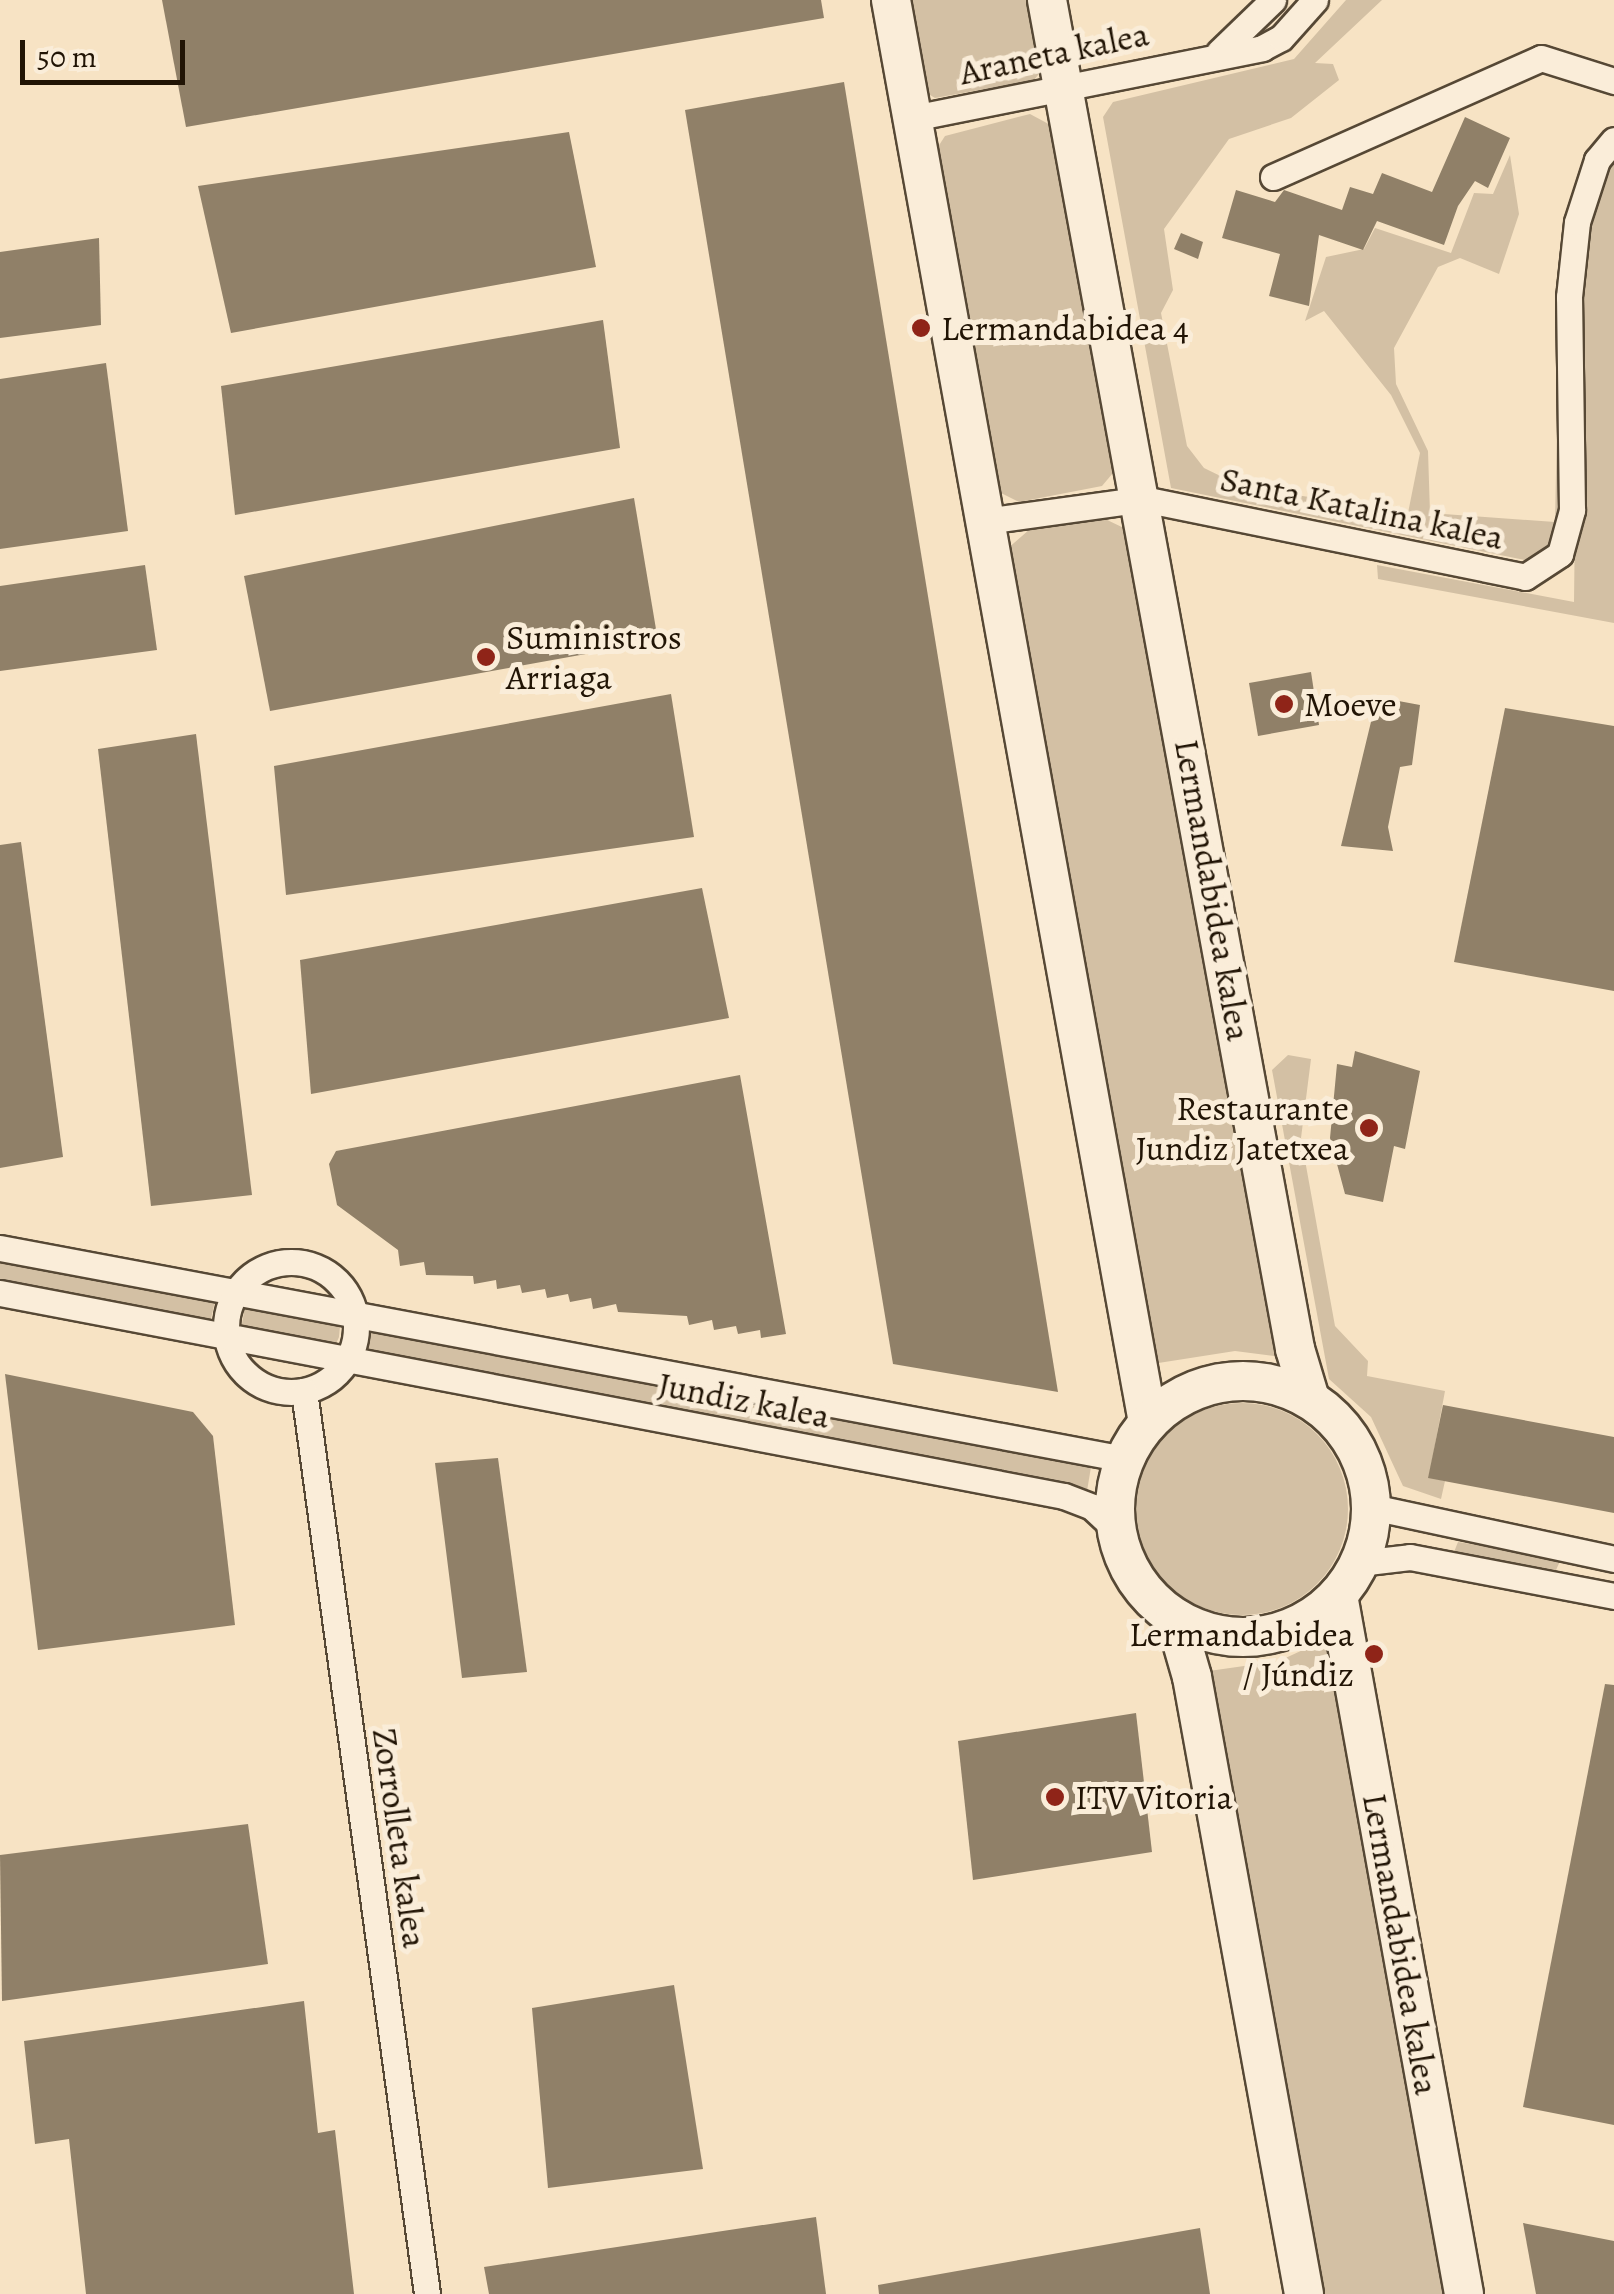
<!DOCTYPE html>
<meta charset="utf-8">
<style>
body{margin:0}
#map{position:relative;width:1614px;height:2294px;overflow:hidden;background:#f7e3c4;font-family:Alegreya,serif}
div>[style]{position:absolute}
.green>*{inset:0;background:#d3c0a4}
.round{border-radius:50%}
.building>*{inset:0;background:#908068}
.roads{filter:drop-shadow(2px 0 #564835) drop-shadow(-2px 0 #564835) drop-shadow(0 2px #564835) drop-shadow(0 -2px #564835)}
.street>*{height:25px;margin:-12.5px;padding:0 12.5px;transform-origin:12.5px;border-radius:12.5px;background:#faedd9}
.street>.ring{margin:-12.5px;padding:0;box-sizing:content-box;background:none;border:25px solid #faedd9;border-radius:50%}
.secondary>*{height:38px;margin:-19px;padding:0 19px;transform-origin:19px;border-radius:19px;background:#faedd9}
.secondary>.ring{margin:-19px;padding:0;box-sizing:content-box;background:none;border:38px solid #faedd9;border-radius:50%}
.dots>*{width:28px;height:28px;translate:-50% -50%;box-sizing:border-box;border:5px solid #faedd9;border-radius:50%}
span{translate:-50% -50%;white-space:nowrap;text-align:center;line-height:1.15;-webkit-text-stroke:10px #faedd9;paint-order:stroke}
.street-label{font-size:35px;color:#211405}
.poi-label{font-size:35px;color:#211405}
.left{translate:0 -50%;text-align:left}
.right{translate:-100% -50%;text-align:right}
.scale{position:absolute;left:20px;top:40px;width:165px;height:45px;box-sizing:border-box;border:5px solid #211405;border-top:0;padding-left:12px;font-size:30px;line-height:35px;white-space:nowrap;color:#211405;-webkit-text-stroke:8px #faedd9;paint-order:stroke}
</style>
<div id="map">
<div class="green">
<div style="clip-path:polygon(902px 0,1037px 0,1043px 69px,1034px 80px,935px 98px,925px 92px)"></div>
<div style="clip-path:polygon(1346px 0,1382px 0,1315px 63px,1333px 64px,1339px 80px,1291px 118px,1229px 139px,1164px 229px,1173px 290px,1161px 313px,1187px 446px,1204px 468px,1241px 486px,1408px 513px,1420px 453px,1391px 395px,1324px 311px,1305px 321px,1326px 257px,1364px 249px,1375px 228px,1451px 253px,1474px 193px,1493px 194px,1510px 155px,1519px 214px,1499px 274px,1460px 258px,1438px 267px,1394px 348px,1396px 384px,1428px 451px,1430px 513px,1555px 522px,1560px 275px,1564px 525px,1534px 562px,1171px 488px,1103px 117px,1113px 102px,1294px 59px)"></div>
<div style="clip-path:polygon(1030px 114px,1056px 128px,1118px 467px,1102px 486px,1019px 502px,995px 490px,934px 153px,945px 136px)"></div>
<div style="clip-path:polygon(1614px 162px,1614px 623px,1378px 579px,1377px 565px,1574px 602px,1578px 266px,1598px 183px)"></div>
<div style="clip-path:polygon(1101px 517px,1130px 531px,1282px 1357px,1235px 1351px,1152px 1364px,1007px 549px,1030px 529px)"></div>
<div style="clip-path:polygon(1288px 1055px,1311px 1059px,1301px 1138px,1335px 1326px,1368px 1361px,1367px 1376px,1445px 1391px,1429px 1477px,1445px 1481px,1441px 1499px,1403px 1486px,1371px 1417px,1329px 1379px,1272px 1070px)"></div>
<div style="clip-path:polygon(0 1260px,215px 1301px,210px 1323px,0 1283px)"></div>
<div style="clip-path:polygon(245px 1307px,340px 1326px,339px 1337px,335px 1346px,241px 1329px)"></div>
<div style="clip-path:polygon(368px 1330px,1091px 1467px,1087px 1491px,364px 1353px)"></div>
<div class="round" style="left:1136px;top:1403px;width:212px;height:212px"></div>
<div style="clip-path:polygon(1458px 1542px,1561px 1559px,1556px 1570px,1454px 1552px)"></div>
<div style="clip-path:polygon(1331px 1637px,1448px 2294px,1314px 2294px,1209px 1671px,1279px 1661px)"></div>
</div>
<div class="building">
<div style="clip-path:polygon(162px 0,821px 0,824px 18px,186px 127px)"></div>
<div style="clip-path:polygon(844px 82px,1058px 1392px,893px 1364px,685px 110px)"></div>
<div style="clip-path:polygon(1465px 117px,1510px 138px,1488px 188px,1475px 181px,1458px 206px,1444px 245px,1377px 221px,1363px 250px,1319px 235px,1309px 306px,1269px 296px,1280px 254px,1222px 238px,1236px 190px,1275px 202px,1284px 190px,1342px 210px,1350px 187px,1373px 194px,1382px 173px,1432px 192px)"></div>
<div style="clip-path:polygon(569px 132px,596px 267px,231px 333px,198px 186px)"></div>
<div style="clip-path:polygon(1181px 233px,1203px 242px,1198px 259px,1174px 249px)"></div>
<div style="clip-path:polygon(99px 238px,101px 325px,0 338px,0 252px)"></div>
<div style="clip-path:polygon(603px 320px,620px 448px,235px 515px,221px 386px)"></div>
<div style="clip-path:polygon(106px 363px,128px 531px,0 549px,0 379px)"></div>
<div style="clip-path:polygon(634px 498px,658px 641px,270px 711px,244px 576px)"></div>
<div style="clip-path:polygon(145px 565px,157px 650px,0 671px,0 586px)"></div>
<div style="clip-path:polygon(1311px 672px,1319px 725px,1258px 736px,1249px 683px)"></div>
<div style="clip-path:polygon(671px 694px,694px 837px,286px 895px,274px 766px)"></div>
<div style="clip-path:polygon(1377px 697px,1420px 705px,1412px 765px,1400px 767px,1388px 827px,1393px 851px,1341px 846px)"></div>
<div style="clip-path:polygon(1505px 708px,1614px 726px,1614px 991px,1454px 962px)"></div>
<div style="clip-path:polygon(196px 734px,252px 1195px,151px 1206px,98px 749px)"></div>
<div style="clip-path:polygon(21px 842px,63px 1157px,0 1168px,0 845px)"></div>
<div style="clip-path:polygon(702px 888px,729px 1018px,311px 1094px,300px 960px)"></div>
<div style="clip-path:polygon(1355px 1051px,1420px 1071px,1405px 1149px,1394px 1146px,1383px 1202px,1345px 1194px,1330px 1138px,1337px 1064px,1352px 1067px)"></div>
<div style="clip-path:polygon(740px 1075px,786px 1334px,761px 1338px,760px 1330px,738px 1334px,736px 1326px,714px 1330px,712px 1320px,689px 1325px,687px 1316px,618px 1312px,616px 1304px,593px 1309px,591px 1298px,570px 1302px,568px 1294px,547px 1298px,545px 1289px,522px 1293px,520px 1285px,497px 1289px,496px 1280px,474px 1284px,473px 1276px,426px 1275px,424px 1262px,400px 1266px,398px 1250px,337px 1205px,329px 1164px,336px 1151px)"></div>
<div style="clip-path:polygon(5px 1374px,193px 1412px,213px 1436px,235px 1625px,38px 1650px)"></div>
<div style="clip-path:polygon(1443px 1405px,1614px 1437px,1614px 1513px,1428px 1478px)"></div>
<div style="clip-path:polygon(498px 1458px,527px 1672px,462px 1678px,435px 1463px)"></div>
<div style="clip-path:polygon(1605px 1684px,1614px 1685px,1614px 2125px,1523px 2107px)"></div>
<div style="clip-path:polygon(1136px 1713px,1152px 1852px,973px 1880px,958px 1741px)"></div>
<div style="clip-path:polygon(248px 1824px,268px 1964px,2px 2001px,0 1855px)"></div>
<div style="clip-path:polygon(674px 1985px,703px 2169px,548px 2188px,532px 2008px)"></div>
<div style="clip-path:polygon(304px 2001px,318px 2133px,335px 2130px,354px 2294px,86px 2294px,69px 2139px,35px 2144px,24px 2041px)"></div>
<div style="clip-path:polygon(816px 2217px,826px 2294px,489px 2294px,484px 2267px)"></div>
<div style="clip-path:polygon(1523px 2223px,1614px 2241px,1614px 2294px,1536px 2294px)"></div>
<div style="clip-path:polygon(1200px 2228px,1210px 2294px,879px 2294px,878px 2285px)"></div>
</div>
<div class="roads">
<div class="street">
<div style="left:1219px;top:52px;width:75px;rotate:-43.9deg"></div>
<div style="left:913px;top:118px;width:356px;rotate:-11.3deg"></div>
<div style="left:1262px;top:48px;width:21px;rotate:-28deg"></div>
<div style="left:1281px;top:38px;width:51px;rotate:-48.2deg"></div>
<div style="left:1273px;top:177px;width:293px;rotate:-23.9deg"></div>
<div style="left:1541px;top:58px;width:77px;rotate:17.5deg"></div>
<div style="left:985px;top:521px;width:160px;rotate:-7.9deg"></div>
<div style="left:1143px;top:499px;width:390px;rotate:11.5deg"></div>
<div style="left:1525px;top:577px;width:42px;rotate:-33.3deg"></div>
<div style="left:1560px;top:554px;width:46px;rotate:-74.7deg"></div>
<div style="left:1572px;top:510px;width:213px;rotate:-90.8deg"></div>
<div style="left:1569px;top:297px;width:75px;rotate:-83.9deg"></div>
<div style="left:1577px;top:222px;width:65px;rotate:-72.1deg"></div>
<div style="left:1597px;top:160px;width:26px;rotate:-50deg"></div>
<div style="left:0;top:1248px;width:1144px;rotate:10.63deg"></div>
<div class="ring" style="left:226px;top:1262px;width:105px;height:105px"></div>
<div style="left:0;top:1293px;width:1083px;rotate:10.8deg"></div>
<div style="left:1064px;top:1496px;width:30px;rotate:21deg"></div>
<div style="left:1092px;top:1507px;width:33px;rotate:43deg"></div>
<div style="left:304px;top:1391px;width:911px;rotate:82.24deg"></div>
<div style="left:1372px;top:1507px;width:248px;rotate:12.1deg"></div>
<div style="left:1359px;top:1563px;width:51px;rotate:-6.7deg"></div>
<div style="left:1410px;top:1557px;width:208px;rotate:10.8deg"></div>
</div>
<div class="secondary">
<div style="left:891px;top:0;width:1445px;rotate:79.76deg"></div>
<div style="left:1047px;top:0;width:1372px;rotate:79.58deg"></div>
<div style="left:1295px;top:1349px;width:52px;rotate:73.3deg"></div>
<div class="ring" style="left:1115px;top:1381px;width:218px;height:218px"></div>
<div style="left:1338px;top:1595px;width:710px;rotate:79.78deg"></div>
<div style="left:1175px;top:1618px;width:61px;rotate:73.9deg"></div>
<div style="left:1192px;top:1677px;width:627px;rotate:79.71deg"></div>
</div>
</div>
<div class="dots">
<div style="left:921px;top:328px;background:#8f2418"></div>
<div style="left:486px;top:657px;background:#8f2418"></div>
<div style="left:1284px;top:704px;background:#8f2418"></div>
<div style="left:1369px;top:1128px;background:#8f2418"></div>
<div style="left:1374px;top:1654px;background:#8f2418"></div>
<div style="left:1055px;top:1797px;background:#8f2418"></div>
</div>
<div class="street-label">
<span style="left:1054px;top:53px;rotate:-12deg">Araneta kalea</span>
<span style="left:1362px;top:508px;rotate:12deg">Santa Katalina kalea</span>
<span style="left:1213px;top:890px;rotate:80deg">Lermandabidea kalea</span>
<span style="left:744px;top:1400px;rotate:11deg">Jundiz kalea</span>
<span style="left:400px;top:1838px;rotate:82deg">Zorrolleta kalea</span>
<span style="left:1401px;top:1944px;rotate:80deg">Lermandabidea kalea</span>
</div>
<div class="poi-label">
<span class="left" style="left:941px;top:328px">Lermandabidea 4</span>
<span class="left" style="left:506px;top:657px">Suministros<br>Arriaga</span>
<span class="left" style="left:1304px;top:704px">Moeve</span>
<span class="right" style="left:1349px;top:1128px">Restaurante<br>Jundiz Jatetxea</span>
<span class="right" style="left:1354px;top:1654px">Lermandabidea<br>/ Júndiz</span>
<span class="left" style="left:1075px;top:1797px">ITV Vitoria</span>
</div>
<div class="scale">50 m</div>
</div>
